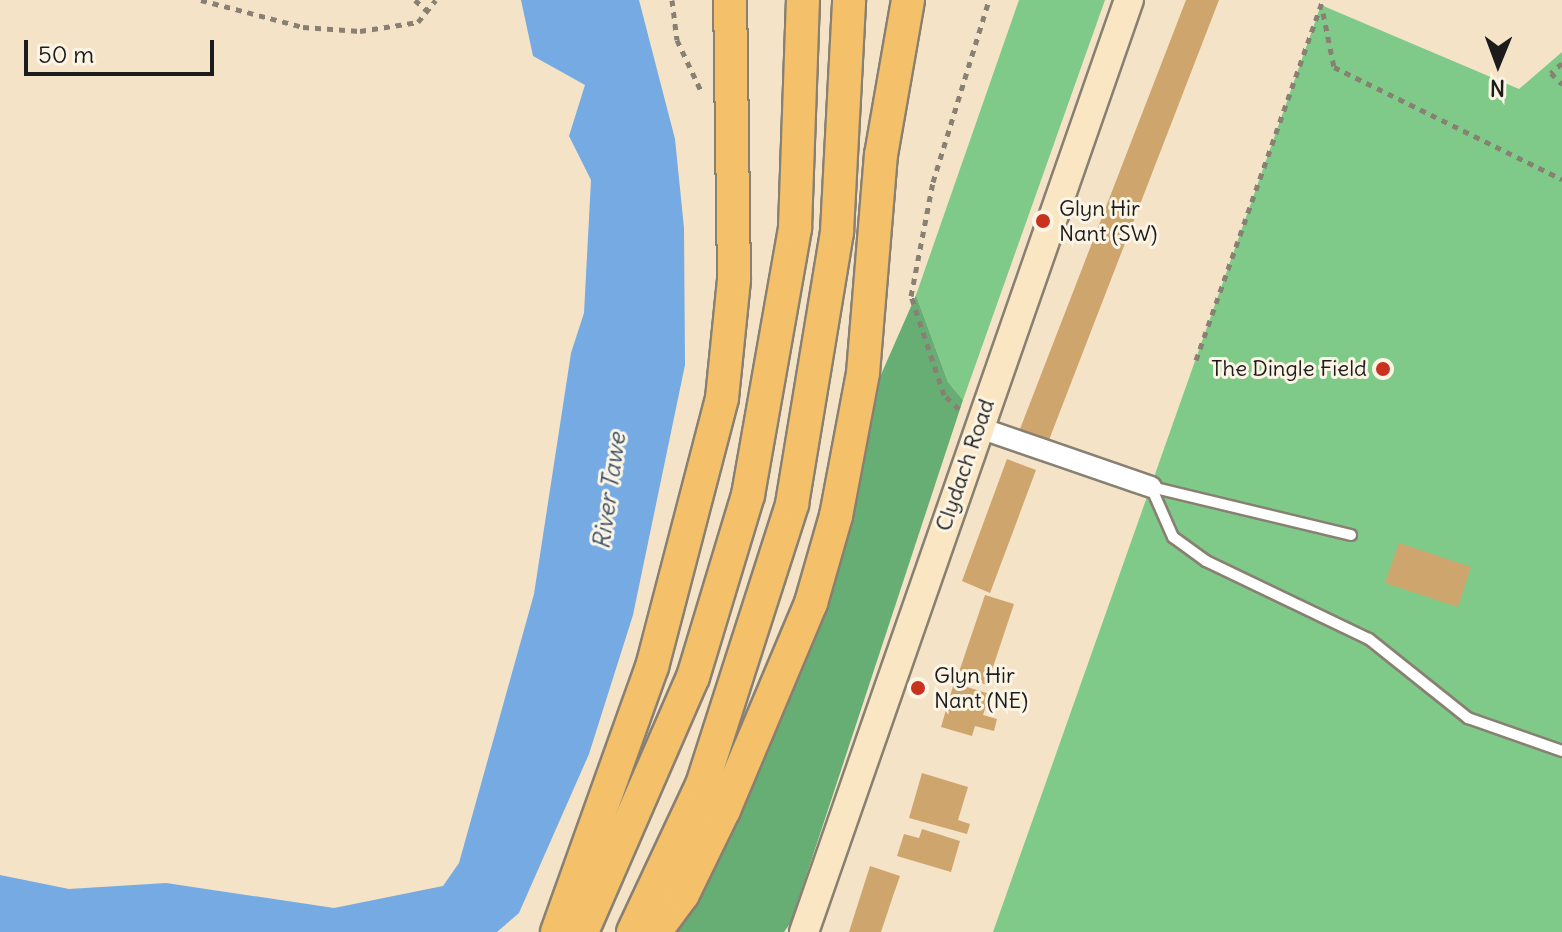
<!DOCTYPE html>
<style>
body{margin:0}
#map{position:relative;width:1562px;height:932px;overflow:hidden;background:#f5e3c8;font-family:Delius,sans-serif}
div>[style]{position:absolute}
.green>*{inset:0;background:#7fca88}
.forest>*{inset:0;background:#67ae74}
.water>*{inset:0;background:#75aae2}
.building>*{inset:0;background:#cfa56e}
.path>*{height:5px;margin-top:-2.5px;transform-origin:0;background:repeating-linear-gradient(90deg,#888072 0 6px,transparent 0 12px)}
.roads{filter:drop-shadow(2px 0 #888072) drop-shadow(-2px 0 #888072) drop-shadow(0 2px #888072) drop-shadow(0 -2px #888072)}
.service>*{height:10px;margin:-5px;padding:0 5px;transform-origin:5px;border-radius:5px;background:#fff}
.minor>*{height:20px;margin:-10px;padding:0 10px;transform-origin:10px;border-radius:10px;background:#fff}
.secondary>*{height:28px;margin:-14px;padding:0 14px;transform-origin:14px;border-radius:14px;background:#fbe6c3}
.primary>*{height:32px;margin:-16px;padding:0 16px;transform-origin:16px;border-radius:16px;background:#f4c16a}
.dots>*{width:22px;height:22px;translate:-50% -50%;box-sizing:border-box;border:4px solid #fcf5e5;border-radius:50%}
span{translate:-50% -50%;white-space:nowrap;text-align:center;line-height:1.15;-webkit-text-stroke:6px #fcf5e5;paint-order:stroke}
.poi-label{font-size:22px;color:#1c1c1c}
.left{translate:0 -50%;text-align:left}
.right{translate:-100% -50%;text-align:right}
.street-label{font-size:22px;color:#1c1c1c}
.water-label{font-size:24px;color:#40556b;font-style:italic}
.north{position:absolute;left:1458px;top:24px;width:80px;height:80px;-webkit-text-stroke:6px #fcf5e5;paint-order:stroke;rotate:181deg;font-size:22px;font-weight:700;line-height:32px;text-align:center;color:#1c1c1c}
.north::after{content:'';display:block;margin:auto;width:28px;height:36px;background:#1c1c1c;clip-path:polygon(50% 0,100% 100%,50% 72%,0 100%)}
.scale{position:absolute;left:24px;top:40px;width:190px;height:36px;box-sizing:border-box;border:4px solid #1c1c1c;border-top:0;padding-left:10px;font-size:24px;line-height:28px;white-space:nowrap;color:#1c1c1c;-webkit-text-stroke:6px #fcf5e5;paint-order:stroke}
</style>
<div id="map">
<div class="green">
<div style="clip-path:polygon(1019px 0,1105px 0,963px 400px,948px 382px,916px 295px)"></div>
<div style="clip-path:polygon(1321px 5px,1519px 89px,1562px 52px,1562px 932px,993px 932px)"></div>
</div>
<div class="forest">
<div style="clip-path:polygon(916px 295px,948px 382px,963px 400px,791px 922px,784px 932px,672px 932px,786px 710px,835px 578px,865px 411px)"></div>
</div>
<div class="water">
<div style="clip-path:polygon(521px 0,639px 0,675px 139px,684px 228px,685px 365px,633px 615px,589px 754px,519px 913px,497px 932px,0 932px,0 875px,69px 889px,166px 883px,334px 908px,443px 886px,459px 863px,534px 594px,571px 353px,584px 313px,591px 180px,569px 136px,585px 85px,533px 56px)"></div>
</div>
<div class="building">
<div style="clip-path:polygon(1186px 0,1219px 0,1049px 440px,1020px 429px)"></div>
<div style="clip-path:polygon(1007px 459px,1036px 470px,990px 593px,962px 581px)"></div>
<div style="clip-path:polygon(1399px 543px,1471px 567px,1458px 607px,1385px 583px)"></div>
<div style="clip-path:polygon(985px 595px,1014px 604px,987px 685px,958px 675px)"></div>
<div style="clip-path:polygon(954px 683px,990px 694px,983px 715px,997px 719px,994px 731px,975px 726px,972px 736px,941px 727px)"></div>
<div style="clip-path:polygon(922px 773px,968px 787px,958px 820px,970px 824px,967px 834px,909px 818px)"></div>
<div style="clip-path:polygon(922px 829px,960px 841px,951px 872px,897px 856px,904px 834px,919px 838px)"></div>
<div style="clip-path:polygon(870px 866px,900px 876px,893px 896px,881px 932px,849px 932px)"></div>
</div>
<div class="path">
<div style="left:201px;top:0;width:106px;rotate:14.8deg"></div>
<div style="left:303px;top:27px;width:57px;rotate:4deg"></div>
<div style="left:360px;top:31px;width:59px;rotate:-8.8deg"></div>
<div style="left:418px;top:22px;width:28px;rotate:-51deg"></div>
<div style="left:415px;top:0;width:18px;rotate:41deg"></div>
<div style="left:672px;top:0;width:40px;rotate:82.9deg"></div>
<div style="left:677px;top:40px;width:59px;rotate:64.7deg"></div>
<div style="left:1323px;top:13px;width:55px;rotate:78.5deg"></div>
<div style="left:1334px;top:67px;width:254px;rotate:26.2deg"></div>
<div style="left:1562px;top:63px;width:15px;rotate:138deg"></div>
<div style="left:1551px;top:73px;width:16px;rotate:45deg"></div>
<div style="left:1196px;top:360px;width:382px;rotate:-70.6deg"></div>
<div style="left:959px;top:409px;width:21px;rotate:-137deg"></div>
<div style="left:944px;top:395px;width:104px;rotate:-108.4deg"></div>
<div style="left:911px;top:296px;width:116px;rotate:-79.1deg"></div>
<div style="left:933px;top:182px;width:190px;rotate:-72.9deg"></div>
</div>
<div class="roads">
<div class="service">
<div style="left:1351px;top:535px;width:206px;rotate:-166.5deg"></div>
<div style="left:1151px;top:487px;width:55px;rotate:66.3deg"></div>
<div style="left:1173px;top:537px;width:41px;rotate:36deg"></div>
<div style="left:1206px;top:561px;width:181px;rotate:25.6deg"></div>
<div style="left:1369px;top:639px;width:127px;rotate:38.6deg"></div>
<div style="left:1468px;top:718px;width:100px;rotate:19.3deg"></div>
</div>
<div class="minor">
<div style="left:977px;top:427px;width:184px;rotate:19deg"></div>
</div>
<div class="secondary">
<div style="left:804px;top:932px;width:987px;rotate:-70.78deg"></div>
</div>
<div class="primary">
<div style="left:557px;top:932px;width:282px;rotate:-70.3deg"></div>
<div style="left:652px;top:667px;width:278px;rotate:-75.4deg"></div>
<div style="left:722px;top:398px;width:120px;rotate:-84.2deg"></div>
<div style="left:734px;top:279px;width:279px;rotate:-90.8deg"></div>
<div style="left:582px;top:932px;width:278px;rotate:-66.5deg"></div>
<div style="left:693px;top:677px;width:190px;rotate:-73.2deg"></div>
<div style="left:748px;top:495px;width:271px;rotate:-80deg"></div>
<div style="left:795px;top:228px;width:228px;rotate:-88deg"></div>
<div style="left:633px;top:932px;width:162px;rotate:-64.9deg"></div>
<div style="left:702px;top:785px;width:295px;rotate:-72.2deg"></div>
<div style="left:792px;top:504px;width:276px;rotate:-80.6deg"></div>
<div style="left:837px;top:232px;width:232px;rotate:-87deg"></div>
<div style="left:655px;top:932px;width:47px;rotate:-53.6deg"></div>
<div style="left:683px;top:894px;width:93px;rotate:-64deg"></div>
<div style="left:724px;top:810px;width:225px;rotate:-67.2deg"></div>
<div style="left:811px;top:603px;width:91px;rotate:-74deg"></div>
<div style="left:836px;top:516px;width:146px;rotate:-79.3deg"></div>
<div style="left:863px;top:373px;width:219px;rotate:-85.3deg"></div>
<div style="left:881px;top:155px;width:157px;rotate:-80.1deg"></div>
</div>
</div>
<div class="dots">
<div style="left:1043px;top:221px;background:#c8321e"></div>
<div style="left:1383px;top:369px;background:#c8321e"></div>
<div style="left:918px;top:688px;background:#c8321e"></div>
</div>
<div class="poi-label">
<span class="left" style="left:1059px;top:221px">Glyn Hir<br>Nant (SW)</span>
<span class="right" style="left:1367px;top:369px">The Dingle Field</span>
<span class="left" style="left:934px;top:688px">Glyn Hir<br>Nant (NE)</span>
</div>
<div class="street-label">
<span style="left:965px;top:465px;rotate:-71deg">Clydach Road</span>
</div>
<div class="water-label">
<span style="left:609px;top:491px;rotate:-82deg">River Tawe</span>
</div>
<div class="north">N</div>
<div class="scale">50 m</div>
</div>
